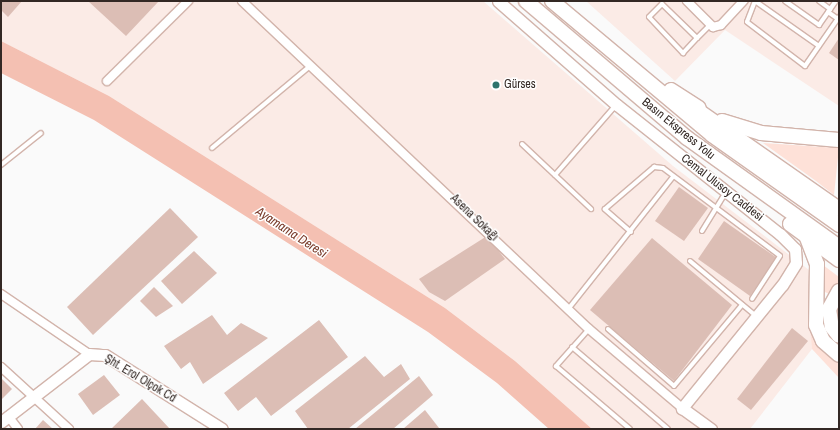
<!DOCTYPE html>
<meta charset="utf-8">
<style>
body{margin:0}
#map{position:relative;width:840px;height:430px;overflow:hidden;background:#fafafa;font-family:"Archivo Narrow",sans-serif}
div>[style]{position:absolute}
.built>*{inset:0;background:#fbebe6}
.green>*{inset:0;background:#fee1d8}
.water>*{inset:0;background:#f4c0b2}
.building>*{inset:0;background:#dcbeb5}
.roads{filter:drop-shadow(1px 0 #d2b4ab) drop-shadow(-1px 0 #d2b4ab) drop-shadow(0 1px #d2b4ab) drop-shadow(0 -1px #d2b4ab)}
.lane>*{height:4px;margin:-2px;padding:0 2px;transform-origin:2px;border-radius:2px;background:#fff}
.street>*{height:8px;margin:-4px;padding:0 4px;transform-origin:4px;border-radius:4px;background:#fff}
.secondary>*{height:11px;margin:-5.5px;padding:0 5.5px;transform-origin:5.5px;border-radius:5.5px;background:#fff}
.highway>*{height:14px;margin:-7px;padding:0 7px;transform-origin:7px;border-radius:7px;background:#fff}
.dots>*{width:11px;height:11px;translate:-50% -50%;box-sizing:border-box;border:2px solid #fff;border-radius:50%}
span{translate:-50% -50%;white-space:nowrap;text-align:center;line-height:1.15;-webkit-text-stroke:3px #fff;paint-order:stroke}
.poi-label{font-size:12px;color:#332824}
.left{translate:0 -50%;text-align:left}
.street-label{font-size:12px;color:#332824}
.water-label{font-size:13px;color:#793a29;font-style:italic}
.frame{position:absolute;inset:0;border:2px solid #332824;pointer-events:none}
</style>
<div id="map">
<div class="built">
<div style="clip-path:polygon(1px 1px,483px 1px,673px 166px,809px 270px,812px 349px,750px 429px,592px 429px,515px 361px,445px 308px,109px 96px,1px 41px)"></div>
<div style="clip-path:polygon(586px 1px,839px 1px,839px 106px,725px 30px,675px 81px)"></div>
</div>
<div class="green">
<div style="clip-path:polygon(763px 143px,839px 148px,834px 195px,816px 181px)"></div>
<div style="clip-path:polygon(823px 265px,839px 277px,839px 284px,829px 294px,821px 290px)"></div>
<div style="clip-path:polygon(809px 317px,813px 332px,839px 357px,839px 378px,812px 349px)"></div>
</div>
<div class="water">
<div style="clip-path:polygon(1px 41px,109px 96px,445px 308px,515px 361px,592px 429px,549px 429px,497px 383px,428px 332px,94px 120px,1px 73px)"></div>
</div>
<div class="building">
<div style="clip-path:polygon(1px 1px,22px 1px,8px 17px,1px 10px)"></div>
<div style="clip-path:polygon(88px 1px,159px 1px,126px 36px)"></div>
<div style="clip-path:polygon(839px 38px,839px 60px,829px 53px)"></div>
<div style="clip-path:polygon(679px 187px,708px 208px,684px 241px,655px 221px)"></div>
<div style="clip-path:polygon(170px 208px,198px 237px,93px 335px,67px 307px)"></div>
<div style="clip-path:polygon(724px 221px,777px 258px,750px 296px,698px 259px)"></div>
<div style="clip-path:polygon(487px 236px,505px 259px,445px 301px,429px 292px,419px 279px)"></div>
<div style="clip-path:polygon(652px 238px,732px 305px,674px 381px,590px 310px)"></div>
<div style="clip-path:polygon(194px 251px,217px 273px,182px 304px,161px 281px)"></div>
<div style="clip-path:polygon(154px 287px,173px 306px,156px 317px,140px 301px)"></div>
<div style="clip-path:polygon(212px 315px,227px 335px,241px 323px,268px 338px,203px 384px,190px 362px,181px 369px,164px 346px)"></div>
<div style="clip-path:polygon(319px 320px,348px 357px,271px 416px,256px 397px,238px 411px,224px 393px)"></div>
<div style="clip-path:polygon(792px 328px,808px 341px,751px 410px,737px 399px)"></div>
<div style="clip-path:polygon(365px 356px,384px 377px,401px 364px,410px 379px,348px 429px,308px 429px,295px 411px)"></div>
<div style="clip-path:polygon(104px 375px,120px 395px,93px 415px,78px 394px)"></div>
<div style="clip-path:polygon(419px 376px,433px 395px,393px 429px,355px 429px)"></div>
<div style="clip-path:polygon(1px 378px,12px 389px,1px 400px)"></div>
<div style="clip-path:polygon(142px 399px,170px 429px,111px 429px)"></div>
<div style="clip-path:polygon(425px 410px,439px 428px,403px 429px)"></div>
<div style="clip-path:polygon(43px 420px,53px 429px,35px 429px)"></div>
</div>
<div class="roads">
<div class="lane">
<div style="left:755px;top:1px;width:22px;rotate:111deg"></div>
<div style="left:747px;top:22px;width:73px;rotate:37.2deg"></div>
<div style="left:805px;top:66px;width:60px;rotate:-55.2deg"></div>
<div style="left:755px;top:1px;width:78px;rotate:35.1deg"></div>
<div style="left:785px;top:1px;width:42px;rotate:35.2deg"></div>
<div style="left:819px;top:25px;width:29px;rotate:-55deg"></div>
<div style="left:819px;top:1px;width:14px;rotate:36deg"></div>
<div style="left:828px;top:12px;width:12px;rotate:35deg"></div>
<div style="left:697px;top:38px;width:49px;rotate:-135.8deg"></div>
<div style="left:662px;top:4px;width:18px;rotate:135deg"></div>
<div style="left:649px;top:17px;width:50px;rotate:46.6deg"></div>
<div style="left:683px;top:53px;width:21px;rotate:-47deg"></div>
<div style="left:697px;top:38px;width:17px;rotate:-45deg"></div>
<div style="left:522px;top:144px;width:95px;rotate:43.3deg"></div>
<div style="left:212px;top:148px;width:128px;rotate:-39.9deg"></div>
<div style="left:1px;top:165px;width:51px;rotate:-38.7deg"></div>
<div style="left:555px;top:175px;width:93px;rotate:-48.9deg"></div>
<div style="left:702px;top:231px;width:46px;rotate:-58.4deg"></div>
<div style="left:631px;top:232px;width:35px;rotate:-139deg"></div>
<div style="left:605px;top:209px;width:65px;rotate:-40.6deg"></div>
<div style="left:654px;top:167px;width:9px;rotate:6deg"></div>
<div style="left:663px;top:168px;width:146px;rotate:36.9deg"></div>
<div style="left:780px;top:256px;width:51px;rotate:123.1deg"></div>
<div style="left:690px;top:261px;width:86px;rotate:39.8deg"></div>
<div style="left:569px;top:308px;width:167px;rotate:-51.6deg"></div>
<div style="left:589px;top:329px;width:50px;rotate:131.7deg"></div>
<div style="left:556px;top:366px;width:97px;rotate:40.4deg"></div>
<div style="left:608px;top:329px;width:87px;rotate:40.8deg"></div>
<div style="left:674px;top:386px;width:106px;rotate:-50deg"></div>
<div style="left:572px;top:347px;width:126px;rotate:40.5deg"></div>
</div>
<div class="street">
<div style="left:242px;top:1px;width:477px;rotate:43.4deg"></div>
<div style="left:589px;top:329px;width:122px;rotate:40.3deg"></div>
<div style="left:687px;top:1px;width:37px;rotate:45deg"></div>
<div style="left:713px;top:27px;width:8px;rotate:-14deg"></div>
<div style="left:721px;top:25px;width:33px;rotate:-47deg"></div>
<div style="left:107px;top:81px;width:114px;rotate:-44.6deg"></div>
<div style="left:1px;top:294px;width:107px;rotate:34.3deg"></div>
<div style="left:1px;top:367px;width:92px;rotate:42.4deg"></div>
<div style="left:8px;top:416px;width:16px;rotate:52deg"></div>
</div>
<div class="secondary">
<div style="left:498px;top:1px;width:158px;rotate:41.2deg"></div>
<div style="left:617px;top:105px;width:208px;rotate:38.4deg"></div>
<div style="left:780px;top:234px;width:21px;rotate:45deg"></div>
<div style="left:795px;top:249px;width:14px;rotate:86deg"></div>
<div style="left:796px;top:263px;width:26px;rotate:122deg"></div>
<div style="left:782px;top:285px;width:159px;rotate:129.1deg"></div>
<div style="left:682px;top:408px;width:36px;rotate:36deg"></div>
<div style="left:1px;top:422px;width:111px;rotate:-37.7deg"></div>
<div style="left:89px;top:354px;width:16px;rotate:4deg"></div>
<div style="left:105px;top:355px;width:138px;rotate:32.3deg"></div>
</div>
<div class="highway">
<div style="left:526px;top:1px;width:211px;rotate:40.4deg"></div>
<div style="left:687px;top:138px;width:187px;rotate:35.6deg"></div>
<div style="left:552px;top:1px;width:209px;rotate:39.9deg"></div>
<div style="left:712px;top:135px;width:156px;rotate:35.3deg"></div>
<div style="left:671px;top:90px;width:33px;rotate:33deg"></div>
<div style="left:690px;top:105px;width:182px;rotate:34.9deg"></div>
<div style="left:722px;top:121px;width:41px;rotate:17.1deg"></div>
<div style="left:761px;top:133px;width:78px;rotate:5.1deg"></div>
<div style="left:790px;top:224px;width:61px;rotate:36.3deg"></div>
<div style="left:807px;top:238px;width:28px;rotate:69deg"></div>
<div style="left:817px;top:264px;width:61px;rotate:90.9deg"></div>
<div style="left:816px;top:325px;width:17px;rotate:66deg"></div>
<div style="left:823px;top:341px;width:21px;rotate:41deg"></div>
<div style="left:839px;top:291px;width:21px;rotate:119deg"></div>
<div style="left:829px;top:309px;width:18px;rotate:81deg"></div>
<div style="left:832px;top:327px;width:11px;rotate:52deg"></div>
</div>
</div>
<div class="dots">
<div style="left:496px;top:85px;background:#2d746d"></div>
</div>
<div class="poi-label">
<span class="left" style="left:504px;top:85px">Gürses</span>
</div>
<div class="street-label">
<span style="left:678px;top:129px;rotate:39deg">Basın Ekspress Yolu</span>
<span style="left:722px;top:188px;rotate:38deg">Cemal Ulusoy Caddesi</span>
<span style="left:474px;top:218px;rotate:44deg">Asena Sokağı</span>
<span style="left:140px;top:379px;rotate:31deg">Şht. Erol Olçok Cd</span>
</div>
<div class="water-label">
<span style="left:291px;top:233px;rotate:33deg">Ayamama Deresi</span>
</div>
<div class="frame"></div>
</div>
